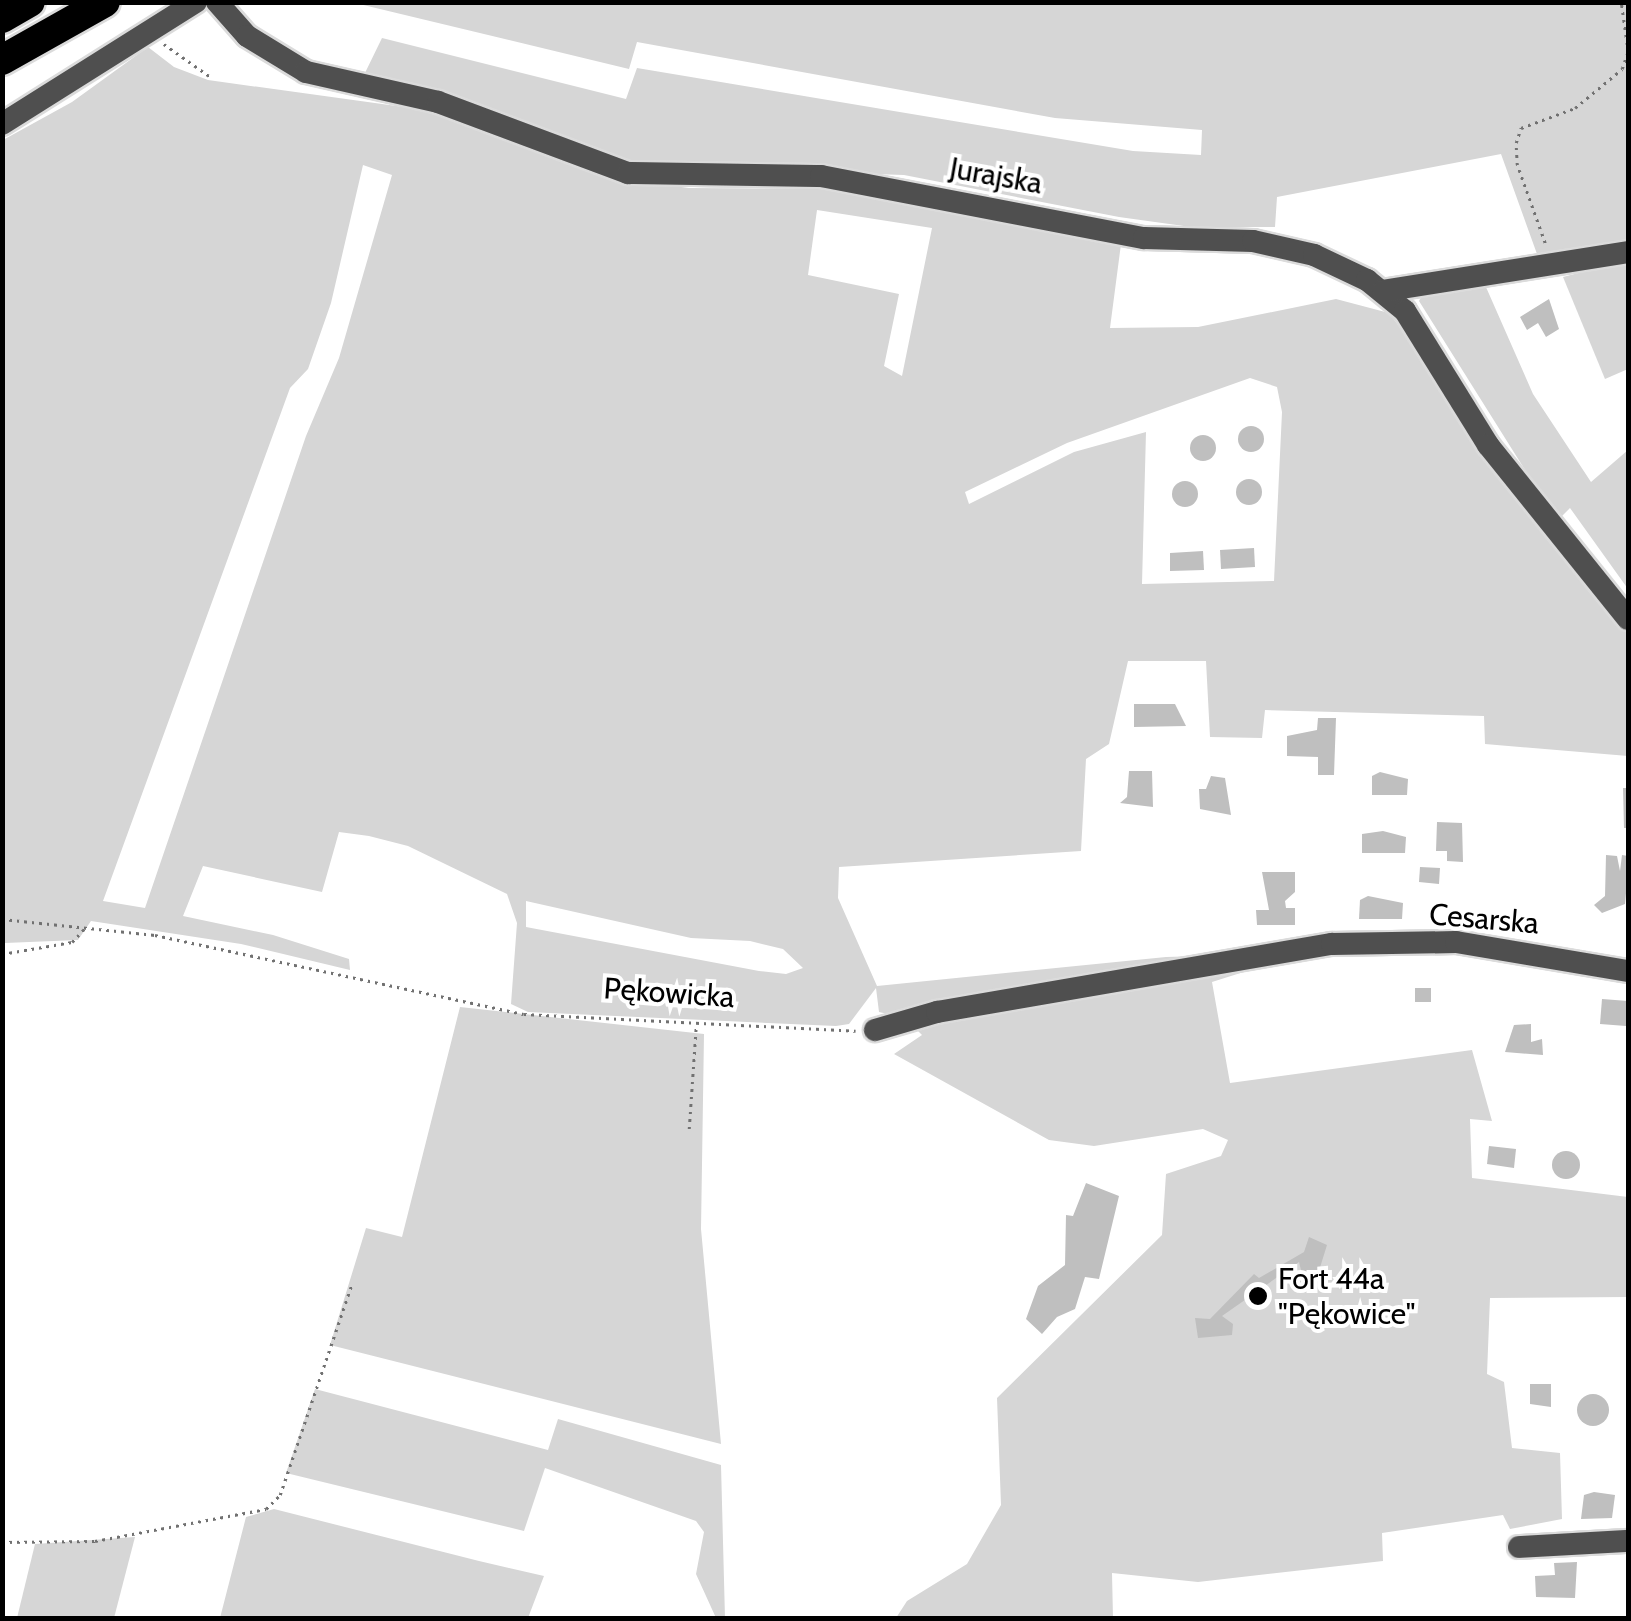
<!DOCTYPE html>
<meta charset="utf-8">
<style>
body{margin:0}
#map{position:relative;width:1631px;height:1621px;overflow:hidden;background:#fff;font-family:Cabin,sans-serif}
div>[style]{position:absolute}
.green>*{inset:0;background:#d6d6d6}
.building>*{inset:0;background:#bfbfbf}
.round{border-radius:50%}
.path>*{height:2.5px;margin-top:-1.25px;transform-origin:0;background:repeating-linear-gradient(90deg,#717171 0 2.5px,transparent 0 7.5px)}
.roads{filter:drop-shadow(2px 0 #dbdbdb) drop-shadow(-2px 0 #dbdbdb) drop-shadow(0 2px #dbdbdb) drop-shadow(0 -2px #dbdbdb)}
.minor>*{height:22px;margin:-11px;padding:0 11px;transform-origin:11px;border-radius:11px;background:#4f4f4f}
.highway>*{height:30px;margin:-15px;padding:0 15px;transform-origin:15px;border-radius:15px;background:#000}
.dots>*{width:28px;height:28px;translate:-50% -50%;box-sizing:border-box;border:5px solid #fff;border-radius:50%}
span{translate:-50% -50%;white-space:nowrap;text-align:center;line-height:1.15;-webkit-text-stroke:8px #fff;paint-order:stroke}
.street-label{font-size:30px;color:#000}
.poi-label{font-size:30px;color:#000}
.left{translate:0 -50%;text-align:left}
.frame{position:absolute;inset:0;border:5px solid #000;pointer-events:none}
</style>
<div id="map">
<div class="green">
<div style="clip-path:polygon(1515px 2px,1628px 3px,1628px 247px,1554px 260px,1537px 254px,1501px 154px,1277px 197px,1275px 227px,1191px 227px,1119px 217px,904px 175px,651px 167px,602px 155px,428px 88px,363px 77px,382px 38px,626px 99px,637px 68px,1133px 151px,1201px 155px,1202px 130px,1055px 118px,637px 42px,629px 69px,355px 3px)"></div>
<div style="clip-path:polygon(evenodd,148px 47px,174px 67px,208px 80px,447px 113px,612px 178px,689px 188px,843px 189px,1121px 244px,1110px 328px,1198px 327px,1336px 299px,1389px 313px,1628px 624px,1628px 756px,1485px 744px,1484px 716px,1265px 710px,1262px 738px,1210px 737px,1206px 661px,1128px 661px,1109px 744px,1086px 759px,1081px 851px,839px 867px,838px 898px,877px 986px,1166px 957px,1303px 953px,1212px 982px,1230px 1083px,1472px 1050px,1492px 1121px,1470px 1119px,1472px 1178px,1628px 1197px,1628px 1297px,1490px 1298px,1487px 1374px,1504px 1382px,1512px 1448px,1560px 1453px,1562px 1519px,1510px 1529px,1503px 1515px,1382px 1533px,1383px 1561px,1198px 1582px,1112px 1573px,1113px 1618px,896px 1618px,907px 1601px,967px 1564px,1001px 1505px,997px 1398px,1162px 1235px,1166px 1174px,1221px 1156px,1228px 1140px,1203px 1129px,1094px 1146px,1049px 1140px,894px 1054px,922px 1035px,905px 1018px,879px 1012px,876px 988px,849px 1024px,836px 1026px,528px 1012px,511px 1004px,517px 923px,507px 894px,408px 846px,369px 836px,339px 832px,322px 892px,203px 866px,183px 916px,273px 935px,349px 959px,350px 970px,241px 944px,91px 921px,78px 940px,5px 943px,3px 952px,3px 140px,72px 102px,148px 47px,363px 165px,392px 175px,339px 358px,306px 436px,145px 908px,103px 901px,290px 388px,308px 369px,331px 303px,363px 165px,148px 47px,817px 210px,932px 228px,902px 376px,884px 366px,899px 294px,808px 275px,817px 210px,148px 47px,1250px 378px,1277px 387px,1282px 412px,1274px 581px,1142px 584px,1146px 432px,1074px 452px,969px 504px,965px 492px,1067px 443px,1250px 378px,148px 47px,526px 901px,691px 938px,750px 941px,783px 949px,803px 968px,786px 974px,759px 971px,526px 927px,526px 901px)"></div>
<div style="clip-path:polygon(1628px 260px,1628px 369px,1605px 379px,1563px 277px)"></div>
<div style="clip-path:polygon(1482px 278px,1533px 394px,1591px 482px,1628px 450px,1628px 589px,1570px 508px,1557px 521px,1419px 301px,1425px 289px)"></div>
<div style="clip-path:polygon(460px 1007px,704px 1034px,701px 1229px,721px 1444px,330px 1345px,366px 1228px,402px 1237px)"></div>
<div style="clip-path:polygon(315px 1389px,548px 1450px,558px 1419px,721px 1465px,725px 1618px,716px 1618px,696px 1574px,704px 1532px,696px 1521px,545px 1468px,524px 1531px,286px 1473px)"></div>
<div style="clip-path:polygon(274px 1509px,479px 1561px,544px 1576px,528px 1618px,220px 1618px,246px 1517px)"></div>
<div style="clip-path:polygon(135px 1537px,114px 1618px,17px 1618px,35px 1544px)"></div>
</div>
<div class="building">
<div style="clip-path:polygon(1549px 299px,1559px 329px,1546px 337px,1538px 323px,1527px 330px,1520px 317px)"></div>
<div class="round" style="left:1238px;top:426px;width:26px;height:26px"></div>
<div class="round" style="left:1190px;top:435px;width:26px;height:26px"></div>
<div class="round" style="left:1236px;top:479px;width:26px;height:26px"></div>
<div class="round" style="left:1172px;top:481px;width:26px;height:26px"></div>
<div style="clip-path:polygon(1254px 548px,1255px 567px,1221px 569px,1220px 550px)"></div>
<div style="clip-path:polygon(1203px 551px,1204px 570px,1170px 571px,1170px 553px)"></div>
<div style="clip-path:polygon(1134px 704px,1175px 704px,1186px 726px,1134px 727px)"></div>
<div style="clip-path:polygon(1318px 718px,1336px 718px,1334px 775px,1318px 775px,1318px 757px,1287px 756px,1287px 736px,1317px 730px)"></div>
<div style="clip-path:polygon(1129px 771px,1152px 771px,1153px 807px,1120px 803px,1127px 797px)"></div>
<div style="clip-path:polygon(1380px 772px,1408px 779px,1407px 795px,1372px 795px,1372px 776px)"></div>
<div style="clip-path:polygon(1211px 776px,1225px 778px,1231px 815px,1200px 809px,1199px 789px,1206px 789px)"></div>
<div style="clip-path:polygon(1623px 788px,1628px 788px,1628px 828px,1624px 828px)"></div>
<div style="clip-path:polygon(1437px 822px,1462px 823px,1463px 862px,1447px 861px,1447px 851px,1436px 851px)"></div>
<div style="clip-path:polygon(1383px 831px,1406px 837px,1405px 853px,1362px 853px,1362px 834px)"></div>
<div style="clip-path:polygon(1606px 855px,1617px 856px,1620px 871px,1622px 855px,1628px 856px,1628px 872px,1625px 904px,1602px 913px,1594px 905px,1605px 896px)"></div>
<div style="clip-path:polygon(1420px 867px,1440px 868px,1439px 884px,1419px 882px)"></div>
<div style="clip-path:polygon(1262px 872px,1295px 872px,1295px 892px,1285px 901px,1286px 908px,1295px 908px,1295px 925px,1257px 925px,1256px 910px,1269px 910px)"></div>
<div style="clip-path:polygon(1368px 896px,1403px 903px,1402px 919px,1359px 919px,1360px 900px)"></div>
<div style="clip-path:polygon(1415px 988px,1431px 988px,1431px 1002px,1415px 1002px)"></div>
<div style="clip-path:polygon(1602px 999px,1628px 1001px,1626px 1026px,1600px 1024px)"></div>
<div style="clip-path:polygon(1531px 1024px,1531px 1042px,1542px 1039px,1543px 1055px,1505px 1052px,1514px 1025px)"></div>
<div style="clip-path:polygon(1489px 1146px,1516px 1149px,1514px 1168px,1487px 1164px)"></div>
<div class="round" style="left:1552px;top:1151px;width:28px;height:28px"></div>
<div style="clip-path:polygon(1086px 1183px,1119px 1196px,1099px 1279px,1085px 1277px,1075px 1309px,1057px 1317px,1042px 1334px,1026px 1319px,1038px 1286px,1065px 1265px,1066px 1215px,1073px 1216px)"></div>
<div style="clip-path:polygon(1309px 1237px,1327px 1245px,1318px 1274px,1302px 1274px,1299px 1262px,1222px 1316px,1233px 1324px,1232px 1335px,1198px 1338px,1195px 1318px,1210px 1319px,1254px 1274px,1259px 1278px,1304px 1252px)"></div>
<div style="clip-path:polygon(1530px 1384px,1551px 1384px,1551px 1407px,1530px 1404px)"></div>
<div class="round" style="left:1577px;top:1394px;width:32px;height:32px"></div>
<div style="clip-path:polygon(1594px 1492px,1615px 1495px,1612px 1518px,1581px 1519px,1584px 1495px)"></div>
<div style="clip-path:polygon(1577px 1562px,1575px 1598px,1536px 1597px,1535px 1576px,1555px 1575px,1554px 1563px)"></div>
</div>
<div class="path">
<div style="left:164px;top:44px;width:59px;rotate:35.3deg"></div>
<div style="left:1545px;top:243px;width:83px;rotate:-109.7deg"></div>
<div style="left:1517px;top:165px;width:22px;rotate:-93deg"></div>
<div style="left:1516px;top:143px;width:16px;rotate:-72deg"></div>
<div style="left:1521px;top:128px;width:58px;rotate:-20.3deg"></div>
<div style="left:1575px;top:108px;width:61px;rotate:-39.7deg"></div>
<div style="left:1622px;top:69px;width:18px;rotate:-71deg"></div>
<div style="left:1628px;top:52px;width:50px;rotate:-98deg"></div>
<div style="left:2px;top:919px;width:154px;rotate:6deg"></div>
<div style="left:155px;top:935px;width:377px;rotate:12.1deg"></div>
<div style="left:524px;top:1014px;width:332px;rotate:2.9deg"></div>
<div style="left:2px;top:954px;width:71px;rotate:-9.7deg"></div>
<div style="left:72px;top:942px;width:21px;rotate:-47deg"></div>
<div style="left:689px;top:1129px;width:102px;rotate:-86.1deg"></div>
<div style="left:2px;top:1542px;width:93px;rotate:-0.6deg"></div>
<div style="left:95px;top:1541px;width:174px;rotate:-10.6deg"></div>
<div style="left:266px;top:1509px;width:20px;rotate:-45deg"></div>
<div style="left:280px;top:1495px;width:223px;rotate:-71.2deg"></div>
</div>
<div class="roads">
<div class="minor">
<div style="left:217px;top:2px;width:45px;rotate:48.6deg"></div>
<div style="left:247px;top:36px;width:69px;rotate:31.4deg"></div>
<div style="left:306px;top:72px;width:135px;rotate:12.8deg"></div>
<div style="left:438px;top:102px;width:203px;rotate:20.5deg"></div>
<div style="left:628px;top:173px;width:193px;rotate:0.9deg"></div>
<div style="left:821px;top:176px;width:329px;rotate:10.9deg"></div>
<div style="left:1144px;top:238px;width:109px;rotate:1.6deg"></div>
<div style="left:1253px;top:241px;width:63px;rotate:12.9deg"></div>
<div style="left:1314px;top:255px;width:59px;rotate:25.3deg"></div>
<div style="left:1367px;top:280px;width:49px;rotate:39.2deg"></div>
<div style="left:1405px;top:311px;width:158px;rotate:58.2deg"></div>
<div style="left:1488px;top:445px;width:223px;rotate:51.2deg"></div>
<div style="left:2px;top:124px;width:229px;rotate:-32.2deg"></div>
<div style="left:1383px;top:291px;width:248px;rotate:-9deg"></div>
<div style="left:875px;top:1030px;width:65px;rotate:-16.2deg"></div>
<div style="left:937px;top:1012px;width:401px;rotate:-9.8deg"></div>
<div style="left:1332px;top:944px;width:124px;rotate:-0.9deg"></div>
<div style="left:1456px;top:942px;width:174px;rotate:9.6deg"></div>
<div style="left:1519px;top:1547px;width:109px;rotate:-3.2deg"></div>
</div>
<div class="highway">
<div style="left:2px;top:18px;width:32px;rotate:-30deg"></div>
<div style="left:2px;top:60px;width:118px;rotate:-29.4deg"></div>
</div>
</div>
<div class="dots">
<div style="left:1258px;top:1296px;background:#000"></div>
</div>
<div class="street-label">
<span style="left:996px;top:176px;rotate:10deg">Jurajska</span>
<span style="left:1484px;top:919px;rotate:5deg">Cesarska</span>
<span style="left:669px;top:993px;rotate:4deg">Pękowicka</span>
</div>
<div class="poi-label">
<span class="left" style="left:1278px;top:1296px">Fort 44a<br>"Pękowice"</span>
</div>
<div class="frame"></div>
</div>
